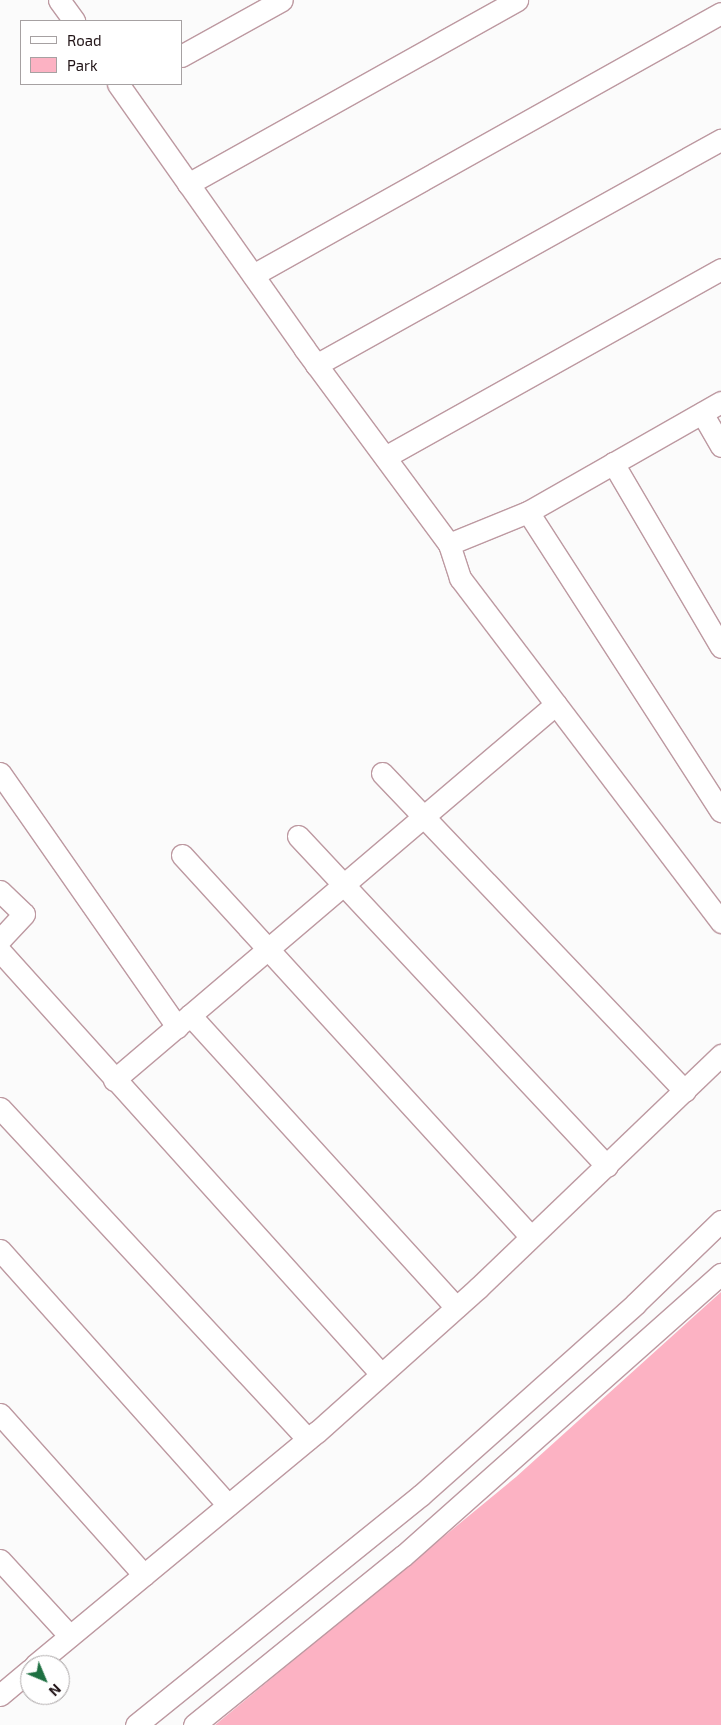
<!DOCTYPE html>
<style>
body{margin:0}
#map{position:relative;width:721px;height:1725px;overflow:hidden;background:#fbfbfb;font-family:"Exo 2",sans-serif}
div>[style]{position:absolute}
.green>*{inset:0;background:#fcb2c3}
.roads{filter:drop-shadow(1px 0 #bd99a1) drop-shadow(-1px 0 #bd99a1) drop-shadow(0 1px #bd99a1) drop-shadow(0 -1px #bd99a1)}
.minor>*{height:21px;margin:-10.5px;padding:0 10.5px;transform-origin:10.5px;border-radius:10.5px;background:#fff}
span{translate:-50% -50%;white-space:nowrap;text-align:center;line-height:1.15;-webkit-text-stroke:5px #fff;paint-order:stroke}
.legend{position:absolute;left:20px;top:20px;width:162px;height:65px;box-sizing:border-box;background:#fff;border:1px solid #a6a1a2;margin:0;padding:6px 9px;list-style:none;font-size:15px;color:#201316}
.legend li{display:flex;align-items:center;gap:10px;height:25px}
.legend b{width:25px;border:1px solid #a6a1a2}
.north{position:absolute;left:20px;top:1655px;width:50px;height:50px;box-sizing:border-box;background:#fff;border:1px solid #a6a1a2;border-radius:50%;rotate:135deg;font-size:14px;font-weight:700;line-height:20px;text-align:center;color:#201316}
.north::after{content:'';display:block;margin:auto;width:18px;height:22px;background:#1e7042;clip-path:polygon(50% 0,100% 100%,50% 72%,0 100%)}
</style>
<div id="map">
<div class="green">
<div style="clip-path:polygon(721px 1292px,721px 1725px,215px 1725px,516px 1477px)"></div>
</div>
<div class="roads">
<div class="minor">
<div style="left:59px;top:0;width:26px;rotate:54deg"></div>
<div style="left:181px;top:56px;width:115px;rotate:-29deg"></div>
<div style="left:118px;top:84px;width:323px;rotate:54.8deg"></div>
<div style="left:304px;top:348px;width:244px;rotate:53.5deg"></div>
<div style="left:449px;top:544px;width:36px;rotate:72deg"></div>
<div style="left:460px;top:578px;width:432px;rotate:52.8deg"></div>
<div style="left:188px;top:184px;width:377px;rotate:-29.2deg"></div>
<div style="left:253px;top:275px;width:536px;rotate:-29.24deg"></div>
<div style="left:316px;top:365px;width:463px;rotate:-29.1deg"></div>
<div style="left:702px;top:413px;width:38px;rotate:60deg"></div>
<div style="left:385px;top:457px;width:385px;rotate:-29.2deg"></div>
<div style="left:613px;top:463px;width:213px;rotate:59.6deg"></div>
<div style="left:528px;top:512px;width:356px;rotate:57.2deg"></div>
<div style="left:449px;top:544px;width:85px;rotate:-22.1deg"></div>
<div style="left:528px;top:512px;width:222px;rotate:-29.7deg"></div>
<div style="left:0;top:773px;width:310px;rotate:55.1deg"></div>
<div style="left:382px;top:773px;width:439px;rotate:46.4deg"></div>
<div style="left:298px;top:836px;width:452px;rotate:46.9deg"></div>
<div style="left:182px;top:855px;width:517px;rotate:47.58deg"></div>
<div style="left:0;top:891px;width:33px;rotate:44deg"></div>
<div style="left:24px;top:914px;width:35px;rotate:133deg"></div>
<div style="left:0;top:951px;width:569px;rotate:47.99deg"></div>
<div style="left:190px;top:1015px;width:395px;rotate:47.7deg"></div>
<div style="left:114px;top:1080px;width:580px;rotate:-40.39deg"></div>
<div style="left:0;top:1108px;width:452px;rotate:47.1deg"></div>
<div style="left:0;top:1250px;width:342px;rotate:48.2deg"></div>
<div style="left:0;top:1414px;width:216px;rotate:48.2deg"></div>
<div style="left:0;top:1560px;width:103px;rotate:47.4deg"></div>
<div style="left:35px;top:1665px;width:366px;rotate:-39.6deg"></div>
<div style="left:317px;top:1432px;width:216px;rotate:-41.8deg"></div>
<div style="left:478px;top:1288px;width:337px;rotate:-43.8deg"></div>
<div style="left:0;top:1695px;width:39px;rotate:-40deg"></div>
<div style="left:136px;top:1725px;width:366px;rotate:-38.9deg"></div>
<div style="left:421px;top:1495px;width:287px;rotate:-41.7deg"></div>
<div style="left:635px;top:1304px;width:120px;rotate:-44deg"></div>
<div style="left:194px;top:1725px;width:269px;rotate:-39deg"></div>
<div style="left:403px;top:1556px;width:425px;rotate:-41.6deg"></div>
</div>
</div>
<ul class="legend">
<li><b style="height:6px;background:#fff"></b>Road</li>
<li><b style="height:14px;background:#fcb2c3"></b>Park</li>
</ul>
<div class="north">N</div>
</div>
